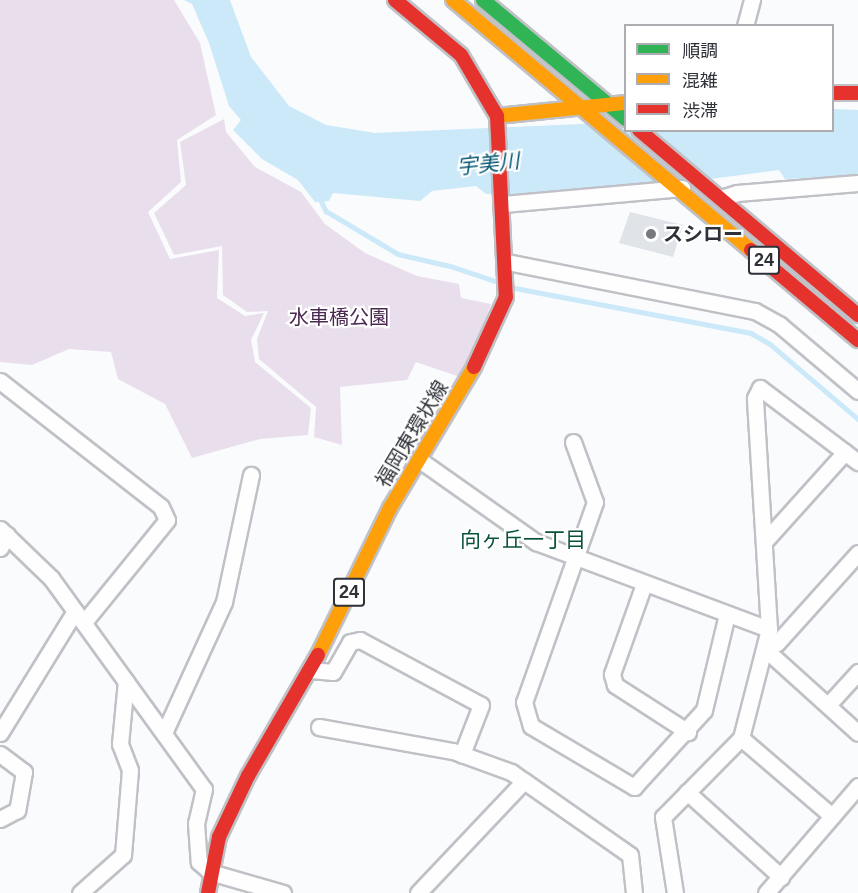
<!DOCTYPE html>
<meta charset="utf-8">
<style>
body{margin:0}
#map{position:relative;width:858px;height:893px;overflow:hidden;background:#fafbfd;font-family:Helvetica,"Noto Sans JP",sans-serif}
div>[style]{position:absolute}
.green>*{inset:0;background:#e9dfec}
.water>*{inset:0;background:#cbe9f8}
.stream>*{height:4.5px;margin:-2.25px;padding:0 2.25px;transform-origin:2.25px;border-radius:2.25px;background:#cbe9f8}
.building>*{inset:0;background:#e0e3e8}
.roads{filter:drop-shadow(2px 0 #c0c1c6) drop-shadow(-2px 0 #c0c1c6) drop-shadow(0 2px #c0c1c6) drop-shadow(0 -2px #c0c1c6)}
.street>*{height:15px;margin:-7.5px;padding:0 7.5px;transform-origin:7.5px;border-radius:7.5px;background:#fefeff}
.fast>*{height:14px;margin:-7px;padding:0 7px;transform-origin:7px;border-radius:7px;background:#30b455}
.slow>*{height:14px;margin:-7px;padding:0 7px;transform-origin:7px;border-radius:7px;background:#ff9f0a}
.jam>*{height:14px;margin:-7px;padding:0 7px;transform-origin:7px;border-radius:7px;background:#e5322d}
.dots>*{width:16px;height:16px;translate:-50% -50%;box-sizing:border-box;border:3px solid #fff;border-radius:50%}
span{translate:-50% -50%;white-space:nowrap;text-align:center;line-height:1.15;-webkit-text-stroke:4.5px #fff;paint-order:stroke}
.shield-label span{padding:2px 4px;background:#fff;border:2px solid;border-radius:4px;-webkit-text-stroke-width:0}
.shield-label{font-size:18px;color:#2f3139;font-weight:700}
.poi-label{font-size:20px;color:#2f3139;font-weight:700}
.left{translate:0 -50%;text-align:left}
.park-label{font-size:20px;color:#4b2852}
.street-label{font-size:20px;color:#2f3139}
.water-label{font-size:21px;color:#065673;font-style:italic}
.neighbourhood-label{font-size:21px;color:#0a5238}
.legend{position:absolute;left:624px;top:24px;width:210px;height:108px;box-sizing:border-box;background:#fff;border:2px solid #acadb0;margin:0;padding:8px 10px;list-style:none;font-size:18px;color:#2f3139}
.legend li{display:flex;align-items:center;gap:12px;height:30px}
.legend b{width:30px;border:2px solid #acadb0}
</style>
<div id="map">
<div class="green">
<div style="clip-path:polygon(0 0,174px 0,200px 43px,216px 115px,177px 140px,181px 182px,148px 212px,170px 259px,219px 250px,217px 298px,245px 316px,264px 313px,251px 340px,255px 362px,311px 408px,308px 435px,260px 439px,192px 458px,165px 404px,118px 379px,111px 352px,69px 349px,32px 365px,0 362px)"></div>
<div style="clip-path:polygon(224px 119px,226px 132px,255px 167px,301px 192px,325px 224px,365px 253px,417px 276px,459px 284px,461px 298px,491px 304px,463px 378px,416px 362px,407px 380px,340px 387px,342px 445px,314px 437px,316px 407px,259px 359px,257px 339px,268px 311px,247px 312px,223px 295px,222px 246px,174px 255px,154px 213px,186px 185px,180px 142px)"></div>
</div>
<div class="water">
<div style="clip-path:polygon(184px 0,230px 0,251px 57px,289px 106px,326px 125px,375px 133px,625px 122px,626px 130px,832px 130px,833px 109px,858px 110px,858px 175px,785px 179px,779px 170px,649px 187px,515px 194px,486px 194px,476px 186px,432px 191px,420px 201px,333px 193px,329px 201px,315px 202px,298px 180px,262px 159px,233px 130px,241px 120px,229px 106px,209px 43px,192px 4px)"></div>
</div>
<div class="stream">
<div style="left:319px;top:196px;width:17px;rotate:65deg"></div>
<div style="left:326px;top:211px;width:84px;rotate:30.8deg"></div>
<div style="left:398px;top:254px;width:53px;rotate:13deg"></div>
<div style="left:450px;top:266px;width:51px;rotate:18.4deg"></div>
<div style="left:515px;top:288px;width:240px;rotate:10.8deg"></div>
<div style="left:751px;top:333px;width:22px;rotate:30deg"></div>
<div style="left:770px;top:344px;width:116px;rotate:40.4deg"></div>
</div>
<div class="building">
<div style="clip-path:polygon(630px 212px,683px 225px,673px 257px,619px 243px)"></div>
</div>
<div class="roads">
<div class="street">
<div style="left:745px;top:26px;width:27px;rotate:-75deg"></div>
<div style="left:721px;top:198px;width:17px;rotate:-17deg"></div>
<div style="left:737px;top:193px;width:121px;rotate:-4.7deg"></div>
<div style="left:503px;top:204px;width:180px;rotate:-5.1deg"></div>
<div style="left:507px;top:262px;width:253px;rotate:11.2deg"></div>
<div style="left:755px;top:311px;width:29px;rotate:29deg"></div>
<div style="left:780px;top:325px;width:102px;rotate:40.2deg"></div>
<div style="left:0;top:381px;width:204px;rotate:38deg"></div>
<div style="left:161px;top:507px;width:14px;rotate:65deg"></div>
<div style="left:167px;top:520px;width:132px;rotate:129.1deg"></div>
<div style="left:573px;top:442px;width:64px;rotate:69.9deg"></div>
<div style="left:595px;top:502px;width:212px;rotate:109.5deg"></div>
<div style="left:524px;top:702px;width:25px;rotate:74deg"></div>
<div style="left:531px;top:726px;width:120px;rotate:30.6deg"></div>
<div style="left:634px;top:787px;width:104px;rotate:-47.7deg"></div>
<div style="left:704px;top:710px;width:99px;rotate:-76.5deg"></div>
<div style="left:421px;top:461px;width:141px;rotate:35.2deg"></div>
<div style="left:536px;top:542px;width:249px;rotate:20.5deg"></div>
<div style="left:0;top:529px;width:71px;rotate:43.9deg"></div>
<div style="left:51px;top:578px;width:261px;rotate:54.1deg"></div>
<div style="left:204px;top:789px;width:35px;rotate:103deg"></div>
<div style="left:196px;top:823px;width:39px;rotate:86deg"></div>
<div style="left:199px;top:862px;width:15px;rotate:42deg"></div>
<div style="left:210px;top:872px;width:76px;rotate:16deg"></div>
<div style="left:764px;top:542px;width:121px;rotate:-48deg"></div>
<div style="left:0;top:548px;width:15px;rotate:-62deg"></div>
<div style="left:644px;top:584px;width:96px;rotate:109.6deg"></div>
<div style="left:612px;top:674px;width:11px;rotate:75deg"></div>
<div style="left:615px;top:685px;width:87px;rotate:32.8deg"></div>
<div style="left:765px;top:649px;width:13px;rotate:-27deg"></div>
<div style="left:777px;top:643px;width:121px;rotate:-48deg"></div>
<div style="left:765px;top:649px;width:125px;rotate:42.1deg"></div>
<div style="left:311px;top:670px;width:22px;rotate:5deg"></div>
<div style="left:333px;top:672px;width:34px;rotate:-60deg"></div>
<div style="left:350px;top:642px;width:10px;rotate:-11deg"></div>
<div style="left:360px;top:640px;width:137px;rotate:28.2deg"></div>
<div style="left:481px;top:705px;width:53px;rotate:111.2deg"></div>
<div style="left:828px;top:705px;width:45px;rotate:-47.7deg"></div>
<div style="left:319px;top:727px;width:136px;rotate:10.2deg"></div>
<div style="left:453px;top:751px;width:62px;rotate:19.9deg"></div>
<div style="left:511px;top:772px;width:16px;rotate:35deg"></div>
<div style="left:0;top:733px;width:143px;rotate:-58.4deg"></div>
<div style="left:164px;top:733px;width:144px;rotate:-65.4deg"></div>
<div style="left:224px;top:602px;width:130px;rotate:-78deg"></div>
<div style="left:741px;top:738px;width:120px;rotate:40.6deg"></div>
<div style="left:0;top:754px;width:30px;rotate:37deg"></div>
<div style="left:24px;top:772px;width:39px;rotate:100deg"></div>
<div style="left:17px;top:810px;width:19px;rotate:152deg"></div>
<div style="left:687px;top:792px;width:127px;rotate:42.1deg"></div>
<div style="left:80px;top:893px;width:57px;rotate:-41.5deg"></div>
<div style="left:123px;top:855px;width:85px;rotate:-85.3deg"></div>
<div style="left:130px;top:770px;width:28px;rotate:-111deg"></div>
<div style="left:120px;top:744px;width:63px;rotate:-84.6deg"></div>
<div style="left:418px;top:893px;width:154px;rotate:-46.6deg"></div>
<div style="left:524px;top:781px;width:129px;rotate:34.9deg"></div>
<div style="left:630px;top:855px;width:38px;rotate:84deg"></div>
<div style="left:675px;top:893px;width:77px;rotate:-99deg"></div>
<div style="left:663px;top:817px;width:111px;rotate:-45.4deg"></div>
<div style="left:741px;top:738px;width:113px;rotate:-75.6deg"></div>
<div style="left:769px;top:629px;width:231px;rotate:-93.5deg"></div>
<div style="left:755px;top:398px;width:11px;rotate:-63deg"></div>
<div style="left:760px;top:388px;width:123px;rotate:37.1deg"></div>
<div style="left:766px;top:893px;width:141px;rotate:-49.3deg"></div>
</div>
<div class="fast">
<div style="left:483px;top:0;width:186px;rotate:39.8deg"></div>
</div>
<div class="slow">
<div style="left:453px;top:0;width:389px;rotate:40deg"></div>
<div style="left:497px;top:116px;width:130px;rotate:-5.8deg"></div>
<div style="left:318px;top:655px;width:164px;rotate:-63.9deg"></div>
<div style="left:390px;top:508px;width:164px;rotate:-59.2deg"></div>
</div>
<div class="jam">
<div style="left:395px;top:0;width:86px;rotate:39.8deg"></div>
<div style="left:461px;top:55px;width:71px;rotate:59.5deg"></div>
<div style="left:497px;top:116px;width:181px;rotate:87.2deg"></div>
<div style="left:506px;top:297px;width:77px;rotate:114.6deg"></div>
<div style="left:832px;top:93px;width:26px"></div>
<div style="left:639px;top:130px;width:287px;rotate:40.2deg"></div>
<div style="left:751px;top:250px;width:140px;rotate:40.1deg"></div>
<div style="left:208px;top:893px;width:57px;rotate:-78.9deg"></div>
<div style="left:219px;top:837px;width:68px;rotate:-64.6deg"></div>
<div style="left:248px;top:776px;width:140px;rotate:-60deg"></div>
</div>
</div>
<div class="dots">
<div style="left:651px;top:234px;background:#76787e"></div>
</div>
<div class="shield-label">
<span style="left:764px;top:260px">24</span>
<span style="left:349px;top:592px">24</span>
</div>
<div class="poi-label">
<span class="left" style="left:663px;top:234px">スシロー</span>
</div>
<div class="park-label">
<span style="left:339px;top:317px">水車橋公園</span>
</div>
<div class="street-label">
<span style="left:412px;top:434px;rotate:-59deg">福岡東環状線</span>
</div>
<div class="water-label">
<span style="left:488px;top:164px;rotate:-6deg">宇美川</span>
</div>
<div class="neighbourhood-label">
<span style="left:523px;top:540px">向ヶ丘一丁目</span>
</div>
<ul class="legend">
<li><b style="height:8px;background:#30b455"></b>順調</li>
<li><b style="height:8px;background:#ff9f0a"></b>混雑</li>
<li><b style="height:8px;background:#e5322d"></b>渋滞</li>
</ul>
</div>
